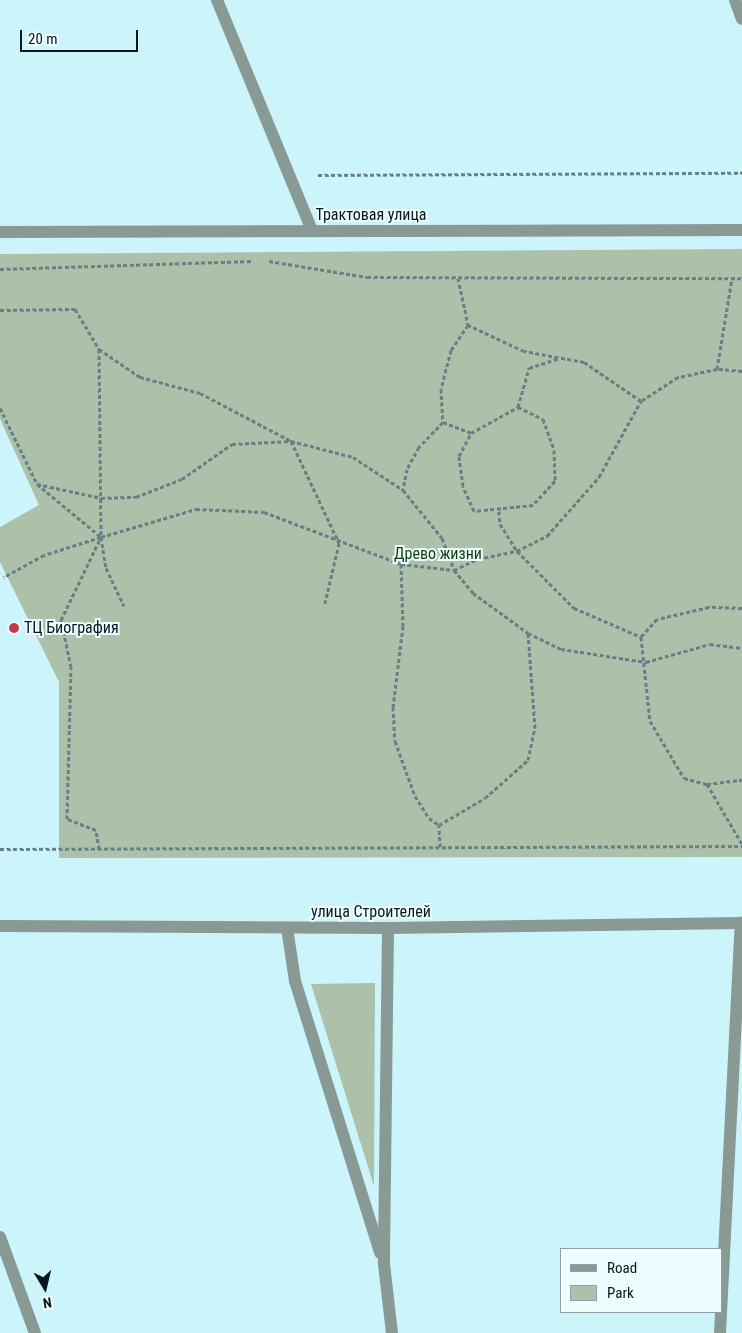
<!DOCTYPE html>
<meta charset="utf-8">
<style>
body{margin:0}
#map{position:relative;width:742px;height:1333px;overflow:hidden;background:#ccf4fb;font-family:"Roboto Condensed",sans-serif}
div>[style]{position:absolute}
.green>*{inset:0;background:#adc0aa}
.path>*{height:3px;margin-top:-1.5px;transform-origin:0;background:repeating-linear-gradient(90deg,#668186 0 4px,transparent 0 6.5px)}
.minor>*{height:12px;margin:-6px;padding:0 6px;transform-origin:6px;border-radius:6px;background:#899994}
.dots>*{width:14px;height:14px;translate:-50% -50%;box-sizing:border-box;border:2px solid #ecfcff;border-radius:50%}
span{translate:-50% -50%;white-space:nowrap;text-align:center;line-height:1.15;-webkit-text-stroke:4px #ecfcff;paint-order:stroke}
.street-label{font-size:16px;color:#08171a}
.park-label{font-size:16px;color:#143d0f}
.poi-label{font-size:16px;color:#08171a}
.left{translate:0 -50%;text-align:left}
.legend{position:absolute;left:560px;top:1248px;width:162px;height:65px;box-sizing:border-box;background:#ecfcff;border:1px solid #91a0a3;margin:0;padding:6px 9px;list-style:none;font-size:15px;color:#08171a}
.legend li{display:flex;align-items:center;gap:10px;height:25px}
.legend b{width:25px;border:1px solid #91a0a3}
.north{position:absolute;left:20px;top:1263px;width:50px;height:50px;-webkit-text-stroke:4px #ecfcff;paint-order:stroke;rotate:171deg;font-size:14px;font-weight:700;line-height:20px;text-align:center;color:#08171a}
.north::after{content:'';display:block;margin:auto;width:18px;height:22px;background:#08171a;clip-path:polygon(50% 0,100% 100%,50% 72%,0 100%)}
.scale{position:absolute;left:20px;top:30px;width:118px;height:22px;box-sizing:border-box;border:2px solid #08171a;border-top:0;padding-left:6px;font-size:15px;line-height:18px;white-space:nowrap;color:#08171a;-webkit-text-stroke:4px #ecfcff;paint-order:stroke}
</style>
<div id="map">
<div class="green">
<div style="clip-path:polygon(742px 249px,742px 857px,59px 858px,59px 682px,0 562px,0 527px,39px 505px,0 419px,0 254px)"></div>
<div style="clip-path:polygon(375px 983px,374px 1186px,311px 984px)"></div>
</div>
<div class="path">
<div style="left:318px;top:175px;width:424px;rotate:-0.3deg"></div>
<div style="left:269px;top:261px;width:99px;rotate:9.3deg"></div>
<div style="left:367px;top:277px;width:375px;rotate:0.2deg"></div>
<div style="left:0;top:269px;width:253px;rotate:-1.8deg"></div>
<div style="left:458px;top:278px;width:48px;rotate:78deg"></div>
<div style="left:0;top:310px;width:75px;rotate:-0.8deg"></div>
<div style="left:75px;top:309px;width:47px;rotate:59deg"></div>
<div style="left:99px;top:349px;width:50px;rotate:34.3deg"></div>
<div style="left:140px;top:377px;width:62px;rotate:14.9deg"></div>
<div style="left:200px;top:393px;width:103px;rotate:27.8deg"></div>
<div style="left:291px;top:441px;width:64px;rotate:14.5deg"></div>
<div style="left:353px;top:457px;width:60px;rotate:33.4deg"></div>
<div style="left:99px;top:349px;width:188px;rotate:89.4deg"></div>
<div style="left:101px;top:537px;width:31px;rotate:81deg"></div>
<div style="left:106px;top:568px;width:42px;rotate:64.7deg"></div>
<div style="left:717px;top:369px;width:92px;rotate:-80.6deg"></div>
<div style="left:742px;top:371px;width:25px;rotate:-175deg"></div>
<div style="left:717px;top:369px;width:40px;rotate:168deg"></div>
<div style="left:678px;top:377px;width:44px;rotate:147deg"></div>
<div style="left:641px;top:401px;width:69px;rotate:-145.6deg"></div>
<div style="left:584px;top:362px;width:61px;rotate:-169.6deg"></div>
<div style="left:524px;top:351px;width:62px;rotate:-155.1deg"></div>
<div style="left:468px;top:325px;width:30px;rotate:124deg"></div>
<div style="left:451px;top:350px;width:40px;rotate:104.4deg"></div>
<div style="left:441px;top:389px;width:33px;rotate:87deg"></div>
<div style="left:443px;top:422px;width:35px;rotate:134deg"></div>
<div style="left:419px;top:447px;width:25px;rotate:119deg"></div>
<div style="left:407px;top:469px;width:21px;rotate:101deg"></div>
<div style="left:403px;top:490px;width:62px;rotate:50.9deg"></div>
<div style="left:442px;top:538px;width:34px;rotate:69deg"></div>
<div style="left:454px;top:570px;width:30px;rotate:50deg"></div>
<div style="left:473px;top:593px;width:68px;rotate:36deg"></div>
<div style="left:528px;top:633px;width:37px;rotate:26deg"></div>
<div style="left:561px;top:649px;width:86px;rotate:8.7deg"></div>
<div style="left:646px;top:662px;width:66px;rotate:-15.7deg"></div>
<div style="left:710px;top:644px;width:32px;rotate:7deg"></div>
<div style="left:518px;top:407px;width:28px;rotate:26deg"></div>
<div style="left:543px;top:419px;width:33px;rotate:70deg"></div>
<div style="left:554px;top:450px;width:31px;rotate:88deg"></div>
<div style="left:555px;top:481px;width:33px;rotate:133deg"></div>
<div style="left:533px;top:505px;width:59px;rotate:174.2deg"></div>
<div style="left:474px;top:511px;width:27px;rotate:-114deg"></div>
<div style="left:463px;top:486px;width:30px;rotate:-98deg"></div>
<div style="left:459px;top:456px;width:26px;rotate:-62deg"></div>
<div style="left:471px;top:433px;width:54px;rotate:-29deg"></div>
<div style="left:518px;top:407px;width:41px;rotate:-74.2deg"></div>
<div style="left:529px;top:368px;width:32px;rotate:-18deg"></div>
<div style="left:0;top:408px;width:85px;rotate:64deg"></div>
<div style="left:37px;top:484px;width:83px;rotate:39.6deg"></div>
<div style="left:101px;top:537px;width:60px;rotate:162.5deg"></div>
<div style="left:44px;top:555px;width:46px;rotate:151.2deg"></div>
<div style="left:443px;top:422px;width:30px;rotate:21deg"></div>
<div style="left:37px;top:484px;width:66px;rotate:12.3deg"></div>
<div style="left:101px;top:498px;width:35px;rotate:-2deg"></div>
<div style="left:136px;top:497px;width:49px;rotate:-21.4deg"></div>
<div style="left:182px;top:479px;width:61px;rotate:-35deg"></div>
<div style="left:232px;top:444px;width:59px;rotate:-2.9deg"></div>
<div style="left:291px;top:441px;width:113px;rotate:64.8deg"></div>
<div style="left:339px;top:543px;width:62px;rotate:103.1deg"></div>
<div style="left:499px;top:511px;width:13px;rotate:86deg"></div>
<div style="left:500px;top:524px;width:32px;rotate:58deg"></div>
<div style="left:517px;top:551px;width:81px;rotate:45deg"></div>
<div style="left:574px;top:608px;width:73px;rotate:23.4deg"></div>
<div style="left:401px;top:564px;width:62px;rotate:88.2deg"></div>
<div style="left:403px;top:626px;width:82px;rotate:97deg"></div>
<div style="left:393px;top:707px;width:34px;rotate:87deg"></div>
<div style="left:395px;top:741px;width:59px;rotate:70deg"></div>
<div style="left:415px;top:796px;width:26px;rotate:58deg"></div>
<div style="left:429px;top:818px;width:12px;rotate:35deg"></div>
<div style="left:742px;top:608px;width:33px;rotate:-178deg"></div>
<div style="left:709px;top:607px;width:53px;rotate:167deg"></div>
<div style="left:657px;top:619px;width:24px;rotate:132deg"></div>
<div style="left:641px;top:637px;width:84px;rotate:83.9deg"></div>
<div style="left:650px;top:721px;width:66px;rotate:59.2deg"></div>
<div style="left:684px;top:778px;width:24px;rotate:15deg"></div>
<div style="left:707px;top:784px;width:35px;rotate:-7deg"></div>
<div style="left:707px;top:784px;width:69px;rotate:59.7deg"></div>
<div style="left:440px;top:847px;width:22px;rotate:-93deg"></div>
<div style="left:439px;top:825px;width:53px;rotate:-30.4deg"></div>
<div style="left:485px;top:798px;width:57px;rotate:-41.5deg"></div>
<div style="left:528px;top:760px;width:33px;rotate:-78deg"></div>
<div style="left:535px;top:728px;width:95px;rotate:-94.2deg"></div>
<div style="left:0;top:849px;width:742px;rotate:-0.23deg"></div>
<div style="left:99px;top:849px;width:19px;rotate:-99deg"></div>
<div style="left:96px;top:830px;width:31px;rotate:-159deg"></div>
<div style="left:67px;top:819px;width:152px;rotate:-88.5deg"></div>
<div style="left:71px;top:667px;width:48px;rotate:-102deg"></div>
<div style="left:61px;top:620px;width:92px;rotate:-64.3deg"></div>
<div style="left:101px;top:537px;width:99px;rotate:-16.4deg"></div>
<div style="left:196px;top:509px;width:68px;rotate:2.5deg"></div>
<div style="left:264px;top:512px;width:147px;rotate:20.8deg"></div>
<div style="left:401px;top:564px;width:53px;rotate:6.5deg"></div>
<div style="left:454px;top:570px;width:26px;rotate:-25deg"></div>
<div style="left:478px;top:559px;width:40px;rotate:-12deg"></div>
<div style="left:517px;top:551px;width:34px;rotate:-27deg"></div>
<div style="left:547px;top:536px;width:79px;rotate:-48.6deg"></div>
<div style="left:599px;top:477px;width:87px;rotate:-61.1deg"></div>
</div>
<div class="minor">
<div style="left:217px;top:0;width:250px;rotate:67.6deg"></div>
<div style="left:735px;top:0;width:20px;rotate:70deg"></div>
<div style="left:0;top:232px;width:742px;rotate:-0.15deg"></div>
<div style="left:0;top:926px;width:388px;rotate:0.3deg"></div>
<div style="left:388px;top:928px;width:354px;rotate:-0.8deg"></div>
<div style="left:287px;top:928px;width:54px;rotate:81.4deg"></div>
<div style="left:295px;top:981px;width:285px;rotate:72.6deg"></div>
<div style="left:388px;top:928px;width:336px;rotate:90.7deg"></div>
<div style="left:384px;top:1264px;width:69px;rotate:83.4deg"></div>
<div style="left:0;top:1237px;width:102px;rotate:70deg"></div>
<div style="left:720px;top:1333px;width:411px;rotate:-87.1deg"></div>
</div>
<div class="dots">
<div style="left:14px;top:628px;background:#c93945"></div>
</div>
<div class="street-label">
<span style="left:371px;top:215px">Трактовая улица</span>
<span style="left:371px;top:912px">улица Строителей</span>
</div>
<div class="park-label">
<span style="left:438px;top:554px">Древо жизни</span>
</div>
<div class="poi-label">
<span class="left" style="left:24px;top:628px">ТЦ Биография</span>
</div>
<ul class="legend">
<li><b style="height:6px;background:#899994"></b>Road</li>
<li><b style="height:14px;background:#adc0aa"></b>Park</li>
</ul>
<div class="north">N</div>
<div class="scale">20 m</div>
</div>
